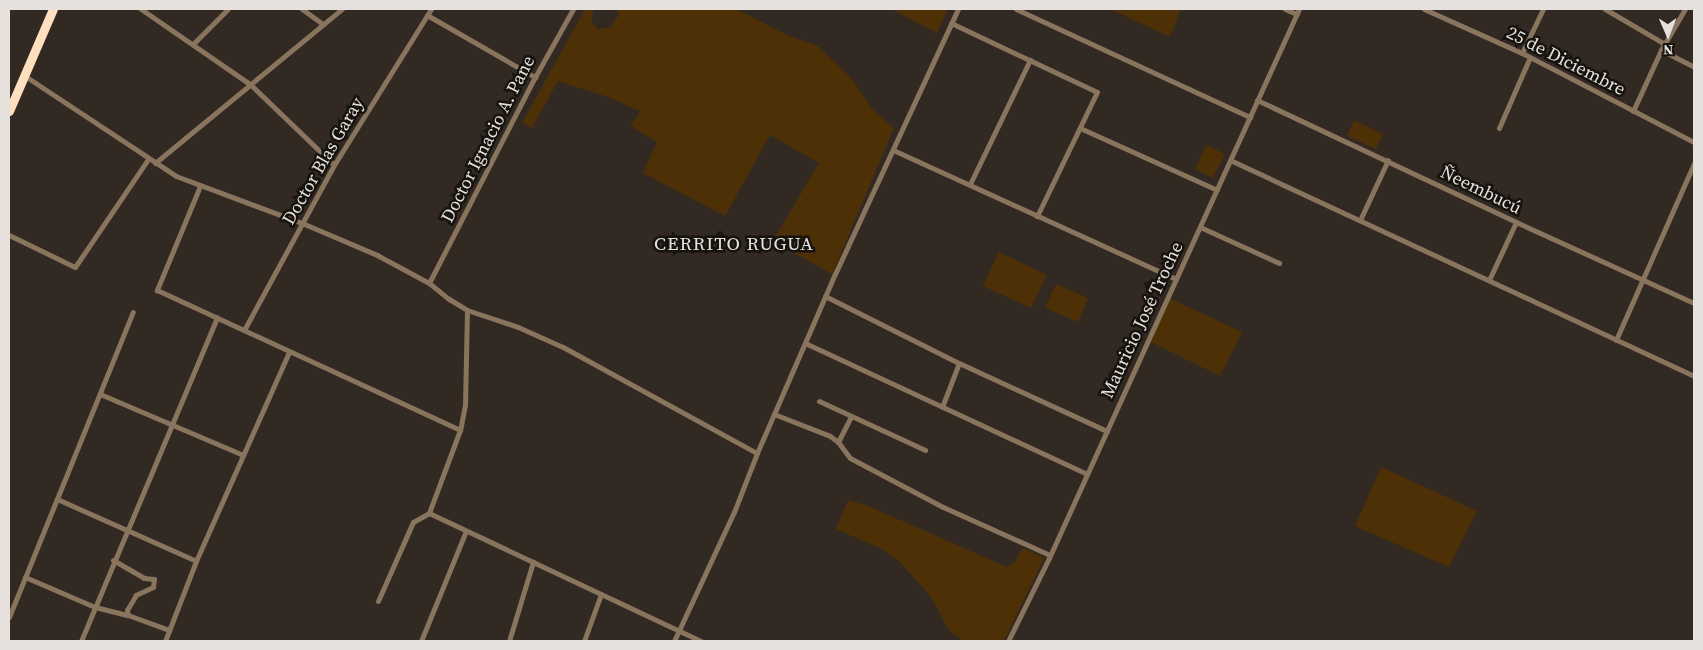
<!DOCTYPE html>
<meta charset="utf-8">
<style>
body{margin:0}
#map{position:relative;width:1703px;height:650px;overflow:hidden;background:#312922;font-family:"Source Serif 4",serif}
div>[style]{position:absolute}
.green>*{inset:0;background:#4e3007}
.street>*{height:5px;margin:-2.5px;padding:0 2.5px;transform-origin:2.5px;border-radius:2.5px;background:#89745e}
.highway>*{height:9px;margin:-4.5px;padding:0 4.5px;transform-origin:4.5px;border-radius:4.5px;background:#fedfbe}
span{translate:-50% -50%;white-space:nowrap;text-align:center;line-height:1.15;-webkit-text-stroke:5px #16130f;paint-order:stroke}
.street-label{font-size:18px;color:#e6e1dc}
.neighbourhood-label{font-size:19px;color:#e6e1dc;letter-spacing:1px}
.frame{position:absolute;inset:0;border:10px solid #e6e1dc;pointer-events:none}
.north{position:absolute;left:1643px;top:10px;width:50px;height:50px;-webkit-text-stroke:4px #16130f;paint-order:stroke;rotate:179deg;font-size:14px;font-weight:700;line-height:20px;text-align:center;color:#e6e1dc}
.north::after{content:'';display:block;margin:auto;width:18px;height:22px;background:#e6e1dc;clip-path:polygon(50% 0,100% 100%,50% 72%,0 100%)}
</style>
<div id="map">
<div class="green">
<div style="clip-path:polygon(585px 9px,593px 9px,592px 23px,598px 29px,610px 28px,618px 16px,618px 9px,736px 9px,787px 35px,818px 46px,851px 78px,873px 110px,894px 128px,832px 274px,773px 241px,819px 163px,770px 135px,725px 216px,643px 173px,657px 142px,631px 126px,640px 111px,608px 97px,558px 81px,532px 128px,522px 123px)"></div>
<div style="clip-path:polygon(891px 9px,948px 9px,937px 33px)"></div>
<div style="clip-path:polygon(1110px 9px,1181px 9px,1170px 37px)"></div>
<div style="clip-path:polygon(1354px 120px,1383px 134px,1376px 149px,1347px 136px)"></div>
<div style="clip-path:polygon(1206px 145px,1225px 154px,1213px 178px,1195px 169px)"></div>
<div style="clip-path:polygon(999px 252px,1047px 275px,1031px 308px,983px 286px)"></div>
<div style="clip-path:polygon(1056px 284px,1088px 298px,1078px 322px,1045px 308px)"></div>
<div style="clip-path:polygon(1169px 298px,1242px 332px,1220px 376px,1151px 342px)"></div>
<div style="clip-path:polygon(1381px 467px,1477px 511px,1449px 567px,1355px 526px)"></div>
<div style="clip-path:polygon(848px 500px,866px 505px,1007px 567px,1014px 563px,1023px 548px,1044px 558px,1004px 641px,963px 641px,949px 630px,930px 596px,900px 562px,882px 549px,836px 529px)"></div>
</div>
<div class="street">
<div style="left:141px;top:9px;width:134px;rotate:34.6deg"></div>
<div style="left:251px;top:85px;width:115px;rotate:43.9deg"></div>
<div style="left:302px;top:9px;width:26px;rotate:36deg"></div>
<div style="left:1016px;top:9px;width:258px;rotate:24.8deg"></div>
<div style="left:1285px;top:9px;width:13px;rotate:23deg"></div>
<div style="left:1424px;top:9px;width:107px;rotate:24.2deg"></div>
<div style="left:1522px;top:53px;width:194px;rotate:27.4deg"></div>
<div style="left:1605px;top:9px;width:69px;rotate:30.3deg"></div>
<div style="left:427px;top:15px;width:125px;rotate:29.9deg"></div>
<div style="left:951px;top:23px;width:161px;rotate:25.3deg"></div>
<div style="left:1097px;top:92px;width:138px;rotate:115.8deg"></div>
<div style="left:193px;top:44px;width:49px;rotate:-45deg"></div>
<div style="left:1661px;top:50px;width:37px;rotate:27deg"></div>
<div style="left:1522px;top:53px;width:49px;rotate:-64.5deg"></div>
<div style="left:25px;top:76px;width:181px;rotate:33.5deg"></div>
<div style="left:176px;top:176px;width:134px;rotate:20.5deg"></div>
<div style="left:302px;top:223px;width:82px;rotate:23.1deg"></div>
<div style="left:377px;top:255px;width:59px;rotate:28.3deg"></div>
<div style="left:429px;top:283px;width:26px;rotate:39deg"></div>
<div style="left:449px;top:299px;width:21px;rotate:31deg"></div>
<div style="left:467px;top:310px;width:54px;rotate:18.4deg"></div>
<div style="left:518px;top:327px;width:49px;rotate:24deg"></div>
<div style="left:563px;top:347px;width:221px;rotate:28.7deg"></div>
<div style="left:1257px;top:100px;width:286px;rotate:25.2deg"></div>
<div style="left:1516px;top:222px;width:196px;rotate:24.5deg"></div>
<div style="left:1633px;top:111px;width:67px;rotate:-65.3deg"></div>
<div style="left:1661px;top:50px;width:48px;rotate:-59.7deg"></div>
<div style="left:1080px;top:128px;width:150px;rotate:24.3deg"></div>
<div style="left:1499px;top:128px;width:77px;rotate:-66.4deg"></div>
<div style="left:893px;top:150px;width:311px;rotate:24.5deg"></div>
<div style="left:1230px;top:160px;width:512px;rotate:24.96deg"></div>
<div style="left:155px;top:163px;width:242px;rotate:-39.5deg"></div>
<div style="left:970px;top:184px;width:138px;rotate:-64.2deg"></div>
<div style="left:200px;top:186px;width:113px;rotate:112.5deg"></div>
<div style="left:157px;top:290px;width:334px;rotate:24.8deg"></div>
<div style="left:1360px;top:220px;width:66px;rotate:-65deg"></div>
<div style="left:1200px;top:227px;width:87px;rotate:24.5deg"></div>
<div style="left:9px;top:235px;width:73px;rotate:25.9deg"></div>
<div style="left:75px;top:267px;width:130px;rotate:-55.9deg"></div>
<div style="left:1489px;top:280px;width:64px;rotate:-65deg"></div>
<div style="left:429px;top:283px;width:232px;rotate:-62.8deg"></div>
<div style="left:535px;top:77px;width:78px;rotate:-60.8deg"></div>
<div style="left:825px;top:296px;width:150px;rotate:26.6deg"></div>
<div style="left:959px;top:363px;width:163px;rotate:24.7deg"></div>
<div style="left:467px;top:310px;width:95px;rotate:91.2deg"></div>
<div style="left:465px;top:405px;width:25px;rotate:101deg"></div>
<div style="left:460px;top:430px;width:89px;rotate:110.5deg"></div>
<div style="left:429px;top:513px;width:301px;rotate:25.2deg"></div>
<div style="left:244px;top:330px;width:188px;rotate:-61.4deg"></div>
<div style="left:334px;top:165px;width:184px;rotate:-58.1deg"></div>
<div style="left:1616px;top:340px;width:193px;rotate:-66.2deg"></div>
<div style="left:805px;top:343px;width:311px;rotate:24.9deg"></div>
<div style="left:100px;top:394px;width:155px;rotate:23.1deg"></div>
<div style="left:819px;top:401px;width:117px;rotate:24.8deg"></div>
<div style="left:942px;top:407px;width:47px;rotate:-68.9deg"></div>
<div style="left:774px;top:414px;width:60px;rotate:21.4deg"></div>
<div style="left:830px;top:436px;width:10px;rotate:37deg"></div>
<div style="left:838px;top:442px;width:20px;rotate:53deg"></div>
<div style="left:850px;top:458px;width:105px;rotate:27.8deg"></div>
<div style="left:943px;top:507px;width:117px;rotate:24.2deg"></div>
<div style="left:838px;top:442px;width:28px;rotate:-63deg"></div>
<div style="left:57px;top:499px;width:152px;rotate:24deg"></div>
<div style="left:113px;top:560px;width:36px;rotate:30deg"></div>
<div style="left:144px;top:578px;width:10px;rotate:6deg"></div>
<div style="left:154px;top:579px;width:8px;rotate:97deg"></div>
<div style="left:153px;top:587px;width:19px;rotate:155deg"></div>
<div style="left:136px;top:595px;width:17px;rotate:121deg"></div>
<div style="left:127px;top:610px;width:5px;rotate:79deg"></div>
<div style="left:25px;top:577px;width:76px;rotate:23.2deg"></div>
<div style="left:95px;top:607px;width:34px;rotate:14deg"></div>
<div style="left:128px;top:615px;width:44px;rotate:20.1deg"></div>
<div style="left:378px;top:601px;width:86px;rotate:-66.1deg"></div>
<div style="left:413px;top:522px;width:18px;rotate:-29deg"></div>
<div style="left:9px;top:617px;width:329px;rotate:-67.9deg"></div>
<div style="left:81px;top:641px;width:351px;rotate:-67.2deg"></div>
<div style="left:165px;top:641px;width:86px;rotate:-68.8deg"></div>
<div style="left:196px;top:561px;width:229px;rotate:-66deg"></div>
<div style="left:421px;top:641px;width:119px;rotate:-67.8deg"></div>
<div style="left:509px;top:641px;width:83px;rotate:-73.1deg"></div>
<div style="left:584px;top:641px;width:50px;rotate:-70.1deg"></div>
<div style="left:674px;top:641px;width:142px;rotate:-65.1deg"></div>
<div style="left:734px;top:512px;width:63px;rotate:-68.7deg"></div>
<div style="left:757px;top:453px;width:195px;rotate:-66.5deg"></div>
<div style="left:835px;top:274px;width:292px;rotate:-65.1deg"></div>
<div style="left:1008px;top:641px;width:93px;rotate:-63.7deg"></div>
<div style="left:1049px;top:558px;width:603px;rotate:-65.52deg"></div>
</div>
<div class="highway">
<div style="left:9px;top:111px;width:111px;rotate:-66.7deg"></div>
</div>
<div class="street-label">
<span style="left:1566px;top:61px;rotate:27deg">25 de Diciembre</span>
<span style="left:488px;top:139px;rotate:-63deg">Doctor Ignacio A. Pane</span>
<span style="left:323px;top:161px;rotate:-60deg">Doctor Blas Garay</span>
<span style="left:1481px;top:190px;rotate:26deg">Ñeembucú</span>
<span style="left:1142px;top:320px;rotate:-65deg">Mauricio José Troche</span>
</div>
<div class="neighbourhood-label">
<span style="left:734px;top:244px">CERRITO RUGUA</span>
</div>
<div class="frame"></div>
<div class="north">N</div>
</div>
